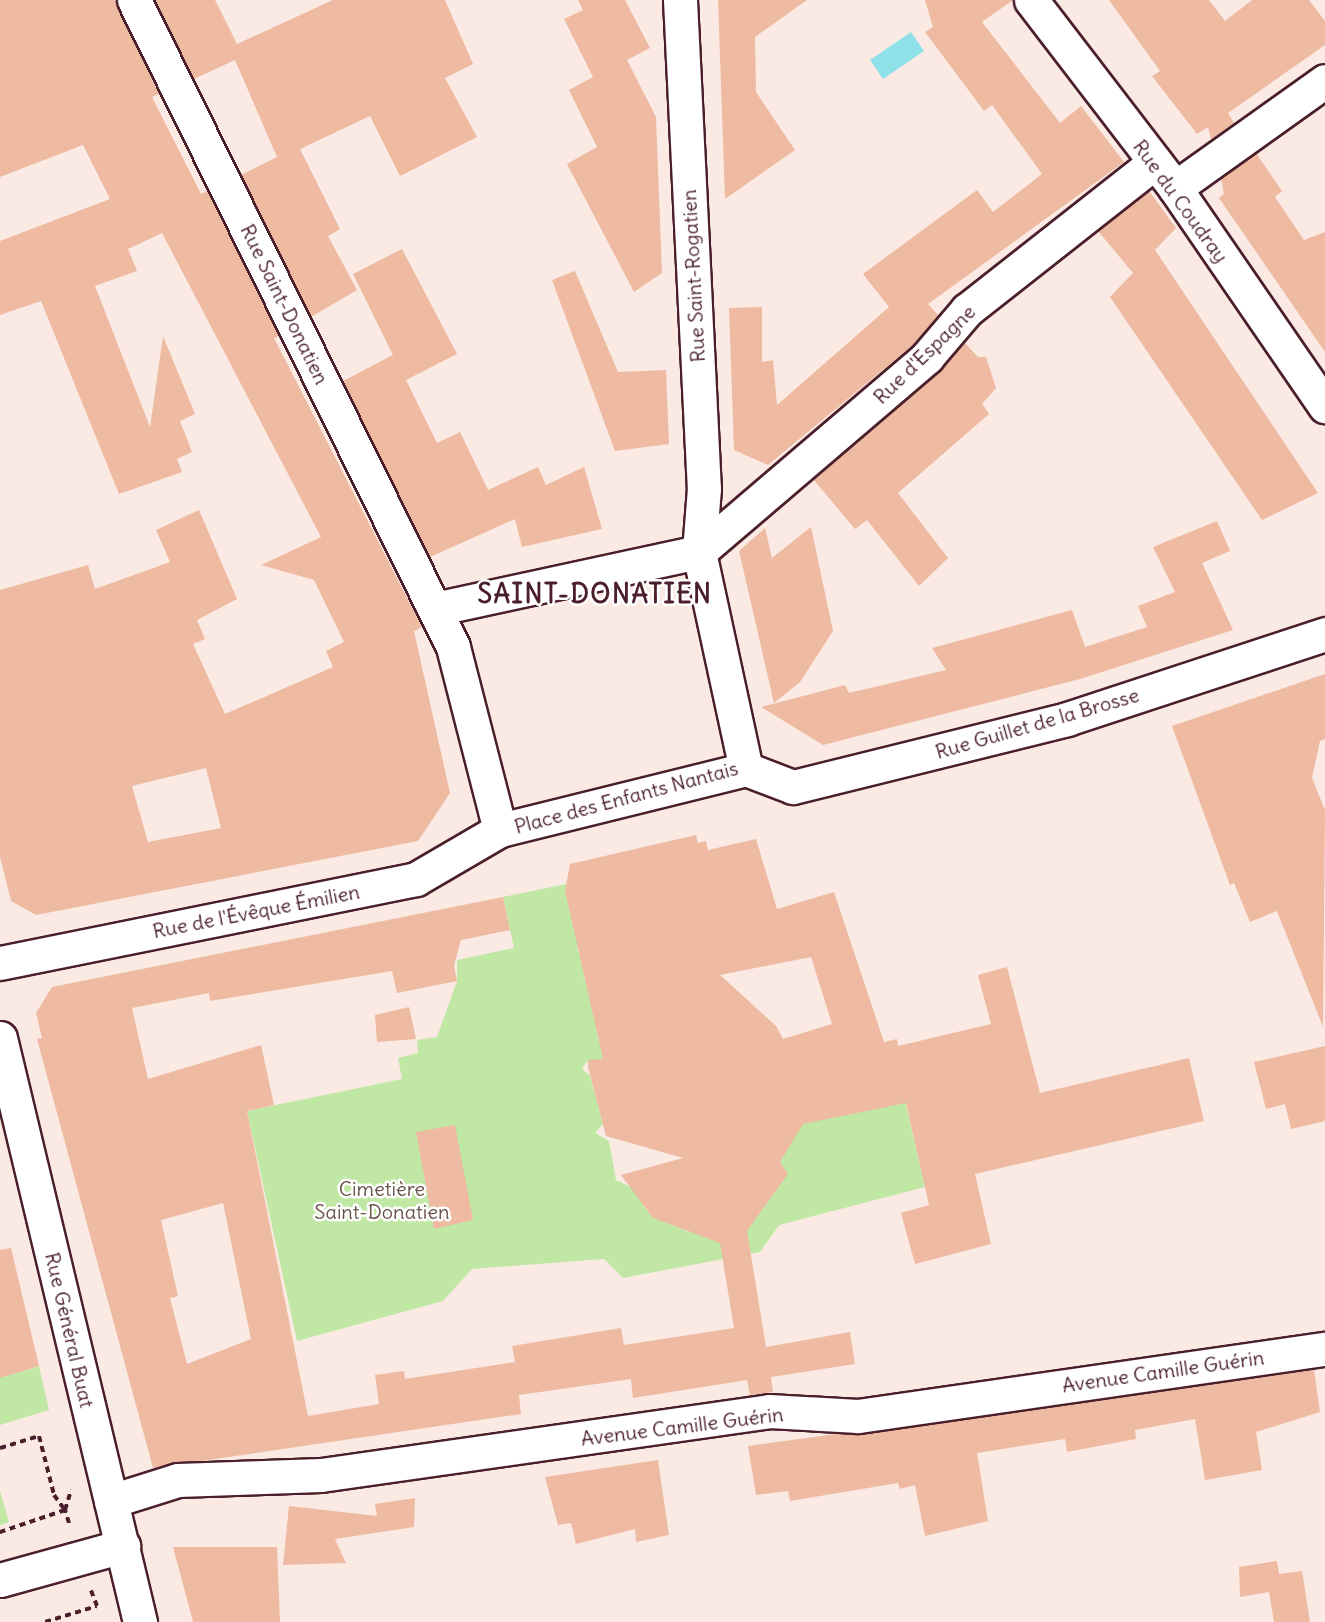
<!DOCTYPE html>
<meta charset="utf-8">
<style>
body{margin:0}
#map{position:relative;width:1325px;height:1622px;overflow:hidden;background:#faeae3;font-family:Delius,sans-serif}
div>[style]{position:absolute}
.green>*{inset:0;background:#c0e8a4}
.water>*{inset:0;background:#8fe0e9}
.building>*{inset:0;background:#eebaa1}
.path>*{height:4px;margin-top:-2px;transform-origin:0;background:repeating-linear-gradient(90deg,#4a1f2b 0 6px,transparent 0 10.5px)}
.roads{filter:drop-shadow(2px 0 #4a1f2b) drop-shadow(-2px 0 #4a1f2b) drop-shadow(0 2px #4a1f2b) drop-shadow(0 -2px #4a1f2b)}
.minor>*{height:33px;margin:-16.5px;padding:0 16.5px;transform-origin:16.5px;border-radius:16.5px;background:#fff}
.major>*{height:33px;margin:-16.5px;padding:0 16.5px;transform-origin:16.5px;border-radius:16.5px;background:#fff}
span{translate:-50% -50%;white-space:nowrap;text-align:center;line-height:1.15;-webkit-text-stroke:5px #fff;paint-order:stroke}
.street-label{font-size:20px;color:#4a1f2b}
.park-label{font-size:20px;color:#685149}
.district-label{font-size:26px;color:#4a1f2b;font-weight:700;letter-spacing:1.5px}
</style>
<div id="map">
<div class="green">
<div style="clip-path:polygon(571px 883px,578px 952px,583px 952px,588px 976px,583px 977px,589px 982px,598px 1039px,609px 1064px,588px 1060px,582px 1069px,590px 1076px,603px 1124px,595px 1133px,609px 1141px,616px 1180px,631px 1187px,649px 1213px,654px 1210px,688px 1232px,764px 1208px,784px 1168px,776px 1155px,788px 1124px,904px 1096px,925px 1187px,779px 1225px,760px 1252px,623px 1278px,604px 1259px,472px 1269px,443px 1301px,297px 1341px,247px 1111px,402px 1079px,398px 1058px,418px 1053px,417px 1040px,437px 1037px,457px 981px,457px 960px,514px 948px,503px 897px)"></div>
<div style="clip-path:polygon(39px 1366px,49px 1410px,0 1425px,0 1378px)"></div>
<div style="clip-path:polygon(0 1491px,9px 1522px,0 1525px)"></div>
</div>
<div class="water">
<div style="clip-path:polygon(911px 32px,924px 51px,883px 79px,870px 60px)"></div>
</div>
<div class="building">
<div style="clip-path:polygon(evenodd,0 0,115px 0,159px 94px,152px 97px,201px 194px,207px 191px,279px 336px,274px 338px,422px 627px,414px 631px,450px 793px,418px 841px,36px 915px,11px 901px,0 857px,0 590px,88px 565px,95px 589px,170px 562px,156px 530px,199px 510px,237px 599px,197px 620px,205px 639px,193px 644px,225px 714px,333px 667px,326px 651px,344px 642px,314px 580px,261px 565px,321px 537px,162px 233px,128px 249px,137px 271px,95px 286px,150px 427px,163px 336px,195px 414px,180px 421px,192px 452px,177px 459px,182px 472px,119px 494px,41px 301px,0 315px,0 241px,110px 199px,83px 145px,0 177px,0 0,206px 768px,221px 828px,148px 842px,132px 786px,206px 768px)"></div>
<div style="clip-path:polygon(155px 0,215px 0,237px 44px,333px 0,445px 0,473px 64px,445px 78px,477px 137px,400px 176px,370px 116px,300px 149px,340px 229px,328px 236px,357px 290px,311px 317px,241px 175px,277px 157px,235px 60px,194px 79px)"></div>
<div style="clip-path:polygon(578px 0,625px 0,650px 48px,627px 60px,656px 117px,662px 273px,634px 292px,567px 164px,597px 147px,569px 90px,593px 77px,564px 19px,583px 10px)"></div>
<div style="clip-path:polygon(718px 0,807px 0,755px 37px,756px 92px,795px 150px,725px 199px)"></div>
<div style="clip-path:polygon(925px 0,1013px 0,982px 22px,1060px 123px,1081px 106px,1124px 162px,928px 304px,938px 315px,914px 344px,768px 465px,734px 450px,729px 308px,762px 307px,762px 362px,773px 360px,777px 405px,889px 307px,863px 274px,977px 190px,993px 212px,1042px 174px,992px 105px,984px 111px,925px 32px,933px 27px)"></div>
<div style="clip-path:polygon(1109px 0,1209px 0,1225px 21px,1252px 0,1309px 0,1325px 21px,1325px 45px,1228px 113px,1234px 123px,1211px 139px,1208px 127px,1197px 134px,1152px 76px,1160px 71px)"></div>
<div style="clip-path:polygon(1256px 153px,1282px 191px,1275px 197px,1304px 240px,1325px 232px,1325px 352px,1219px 198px,1224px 194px,1221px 178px)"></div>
<div style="clip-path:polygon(1149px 191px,1176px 228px,1155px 250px,1318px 493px,1262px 520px,1110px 297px,1133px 273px,1098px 231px)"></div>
<div style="clip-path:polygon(402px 249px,457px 354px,406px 380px,437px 443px,460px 432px,488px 490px,538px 467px,546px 485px,584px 467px,602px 529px,522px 547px,515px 519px,430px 557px,343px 381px,393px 355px,353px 274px)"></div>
<div style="clip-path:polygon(575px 271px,618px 372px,666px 370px,669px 444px,615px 451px,552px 280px)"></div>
<div style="clip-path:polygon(964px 342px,978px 357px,986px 357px,996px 388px,982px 404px,989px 414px,898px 493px,948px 558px,919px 586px,867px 520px,855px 529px,813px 479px,939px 371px)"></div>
<div style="clip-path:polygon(1217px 521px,1230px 551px,1202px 563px,1233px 630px,1080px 679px,823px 745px,761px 707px,845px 685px,849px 693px,946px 670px,932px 648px,1072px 610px,1085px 647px,1147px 627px,1138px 606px,1175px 592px,1153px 547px)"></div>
<div style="clip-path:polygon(811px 527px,833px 631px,800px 682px,774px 703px,739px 551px,765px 528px,772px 558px)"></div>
<div style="clip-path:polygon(1325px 674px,1325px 739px,1320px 741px,1312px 778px,1325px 810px,1323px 1027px,1277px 911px,1250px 922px,1234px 883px,1230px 885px,1172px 726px)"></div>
<div style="clip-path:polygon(evenodd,696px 835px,698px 843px,706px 841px,708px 850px,756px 839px,777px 909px,834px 892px,884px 1042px,897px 1039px,898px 1046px,991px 1024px,978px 975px,1007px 967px,1040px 1093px,1189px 1058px,1204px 1121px,975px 1174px,991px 1244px,915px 1264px,901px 1213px,929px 1205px,906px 1103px,803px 1124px,780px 1162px,788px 1174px,747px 1231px,766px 1347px,850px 1332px,855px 1364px,771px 1377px,773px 1392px,750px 1395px,747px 1380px,633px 1398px,631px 1379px,519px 1395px,521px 1414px,153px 1468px,37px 1039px,42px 1038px,36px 1013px,52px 987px,503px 897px,510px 930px,461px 940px,454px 966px,457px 981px,397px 993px,392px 971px,210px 1001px,209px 993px,132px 1008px,148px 1079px,261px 1045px,274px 1105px,247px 1111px,308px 1416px,379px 1404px,375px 1375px,404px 1371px,405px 1379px,515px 1362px,512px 1346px,621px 1328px,624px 1345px,734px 1328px,720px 1243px,653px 1218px,621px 1175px,683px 1158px,606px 1136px,588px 1067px,588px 1060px,603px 1059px,565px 891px,570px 864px,696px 835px,811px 957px,832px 1024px,783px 1039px,776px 1026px,720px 975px,811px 957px,696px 835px,223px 1203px,251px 1339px,187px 1364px,170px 1298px,178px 1296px,161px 1220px,223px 1203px)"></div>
<div style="clip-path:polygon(409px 1007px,416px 1039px,377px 1042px,375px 1015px)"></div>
<div style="clip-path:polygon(1325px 1046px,1325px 1121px,1291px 1129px,1285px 1104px,1266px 1109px,1254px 1062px)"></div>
<div style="clip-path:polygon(455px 1125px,473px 1220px,434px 1229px,416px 1132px)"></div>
<div style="clip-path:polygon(11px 1248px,39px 1366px,0 1378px,0 1250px)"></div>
<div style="clip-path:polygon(1314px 1370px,1320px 1412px,1256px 1432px,1262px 1470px,1205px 1480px,1195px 1419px,1135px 1430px,1136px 1439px,1067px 1452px,1065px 1439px,977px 1453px,988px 1521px,925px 1536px,915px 1485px,900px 1489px,898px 1483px,790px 1501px,788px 1491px,756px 1495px,748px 1446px)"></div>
<div style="clip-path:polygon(658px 1460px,669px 1535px,636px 1542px,635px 1529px,576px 1544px,571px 1523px,558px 1525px,545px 1477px)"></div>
<div style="clip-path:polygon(415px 1498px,414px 1527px,335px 1539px,346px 1563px,283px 1565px,289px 1506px,377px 1516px,375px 1504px)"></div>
<div style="clip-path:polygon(173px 1547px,277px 1547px,280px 1622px,193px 1622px)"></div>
<div style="clip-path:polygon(1277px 1561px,1279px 1574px,1302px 1571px,1310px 1622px,1274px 1622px,1269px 1592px,1240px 1597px,1239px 1567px)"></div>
</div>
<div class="path">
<div style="left:0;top:1448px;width:41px;rotate:-17.1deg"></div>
<div style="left:39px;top:1436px;width:61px;rotate:75.7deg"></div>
<div style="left:54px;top:1495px;width:19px;rotate:54deg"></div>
<div style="left:65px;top:1510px;width:69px;rotate:161.3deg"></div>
<div style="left:69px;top:1523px;width:14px;rotate:-107deg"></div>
<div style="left:65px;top:1510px;width:21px;rotate:-73deg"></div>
<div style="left:45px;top:1622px;width:54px;rotate:-17.1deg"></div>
<div style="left:97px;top:1606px;width:17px;rotate:-111deg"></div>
</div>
<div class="roads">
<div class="minor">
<div style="left:134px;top:0;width:721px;rotate:63.75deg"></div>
<div style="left:453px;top:647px;width:189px;rotate:75.6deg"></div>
<div style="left:680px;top:0;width:489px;rotate:87.2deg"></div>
<div style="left:704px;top:488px;width:64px;rotate:94.5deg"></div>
<div style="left:699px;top:552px;width:222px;rotate:77.8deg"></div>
<div style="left:1031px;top:0;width:237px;rotate:52.5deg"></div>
<div style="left:1175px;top:188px;width:265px;rotate:55.5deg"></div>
<div style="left:1175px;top:188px;width:184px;rotate:-35.5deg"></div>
<div style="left:435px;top:609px;width:270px;rotate:-12.2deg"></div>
<div style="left:699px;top:552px;width:300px;rotate:-40.5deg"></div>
<div style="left:927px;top:357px;width:62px;rotate:-49.6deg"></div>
<div style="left:967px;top:310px;width:239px;rotate:-38.2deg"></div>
<div style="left:746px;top:769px;width:50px;rotate:21deg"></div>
<div style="left:793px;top:787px;width:282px;rotate:-13.9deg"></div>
<div style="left:1067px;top:719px;width:272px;rotate:-18.2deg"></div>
<div style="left:0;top:963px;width:424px;rotate:-11.4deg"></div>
<div style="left:416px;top:879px;width:97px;rotate:-30.3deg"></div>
<div style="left:500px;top:830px;width:253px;rotate:-13.9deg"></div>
<div style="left:111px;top:1501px;width:70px;rotate:-17.4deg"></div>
<div style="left:178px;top:1480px;width:143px;rotate:-2deg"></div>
<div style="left:321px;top:1475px;width:453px;rotate:-8.1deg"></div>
<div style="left:769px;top:1411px;width:89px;rotate:3.2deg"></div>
<div style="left:858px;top:1416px;width:472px;rotate:-8.2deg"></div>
<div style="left:0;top:1580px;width:128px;rotate:-15.5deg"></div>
</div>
<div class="major">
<div style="left:0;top:1038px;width:601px;rotate:76.52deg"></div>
</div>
</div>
<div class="street-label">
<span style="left:1181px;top:201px;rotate:54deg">Rue du Coudray</span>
<span style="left:693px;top:276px;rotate:-93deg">Rue Saint-Rogatien</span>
<span style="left:285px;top:304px;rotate:64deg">Rue Saint-Donatien</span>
<span style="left:924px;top:354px;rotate:-44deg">Rue d'Espagne</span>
<span style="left:1037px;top:723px;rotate:-16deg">Rue Guillet de la Brosse</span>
<span style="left:626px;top:797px;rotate:-15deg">Place des Enfants Nantais</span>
<span style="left:256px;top:911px;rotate:-11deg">Rue de l'Évêque Émilien</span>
<span style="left:70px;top:1330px;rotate:77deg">Rue Général Buat</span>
<span style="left:1163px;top:1371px;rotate:-8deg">Avenue Camille Guérin</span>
<span style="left:682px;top:1426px;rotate:-7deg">Avenue Camille Guérin</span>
</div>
<div class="park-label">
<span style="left:382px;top:1200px">Cimetière<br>Saint-Donatien</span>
</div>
<div class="district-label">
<span style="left:595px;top:594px">SAINT-DONATIEN</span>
</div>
</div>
